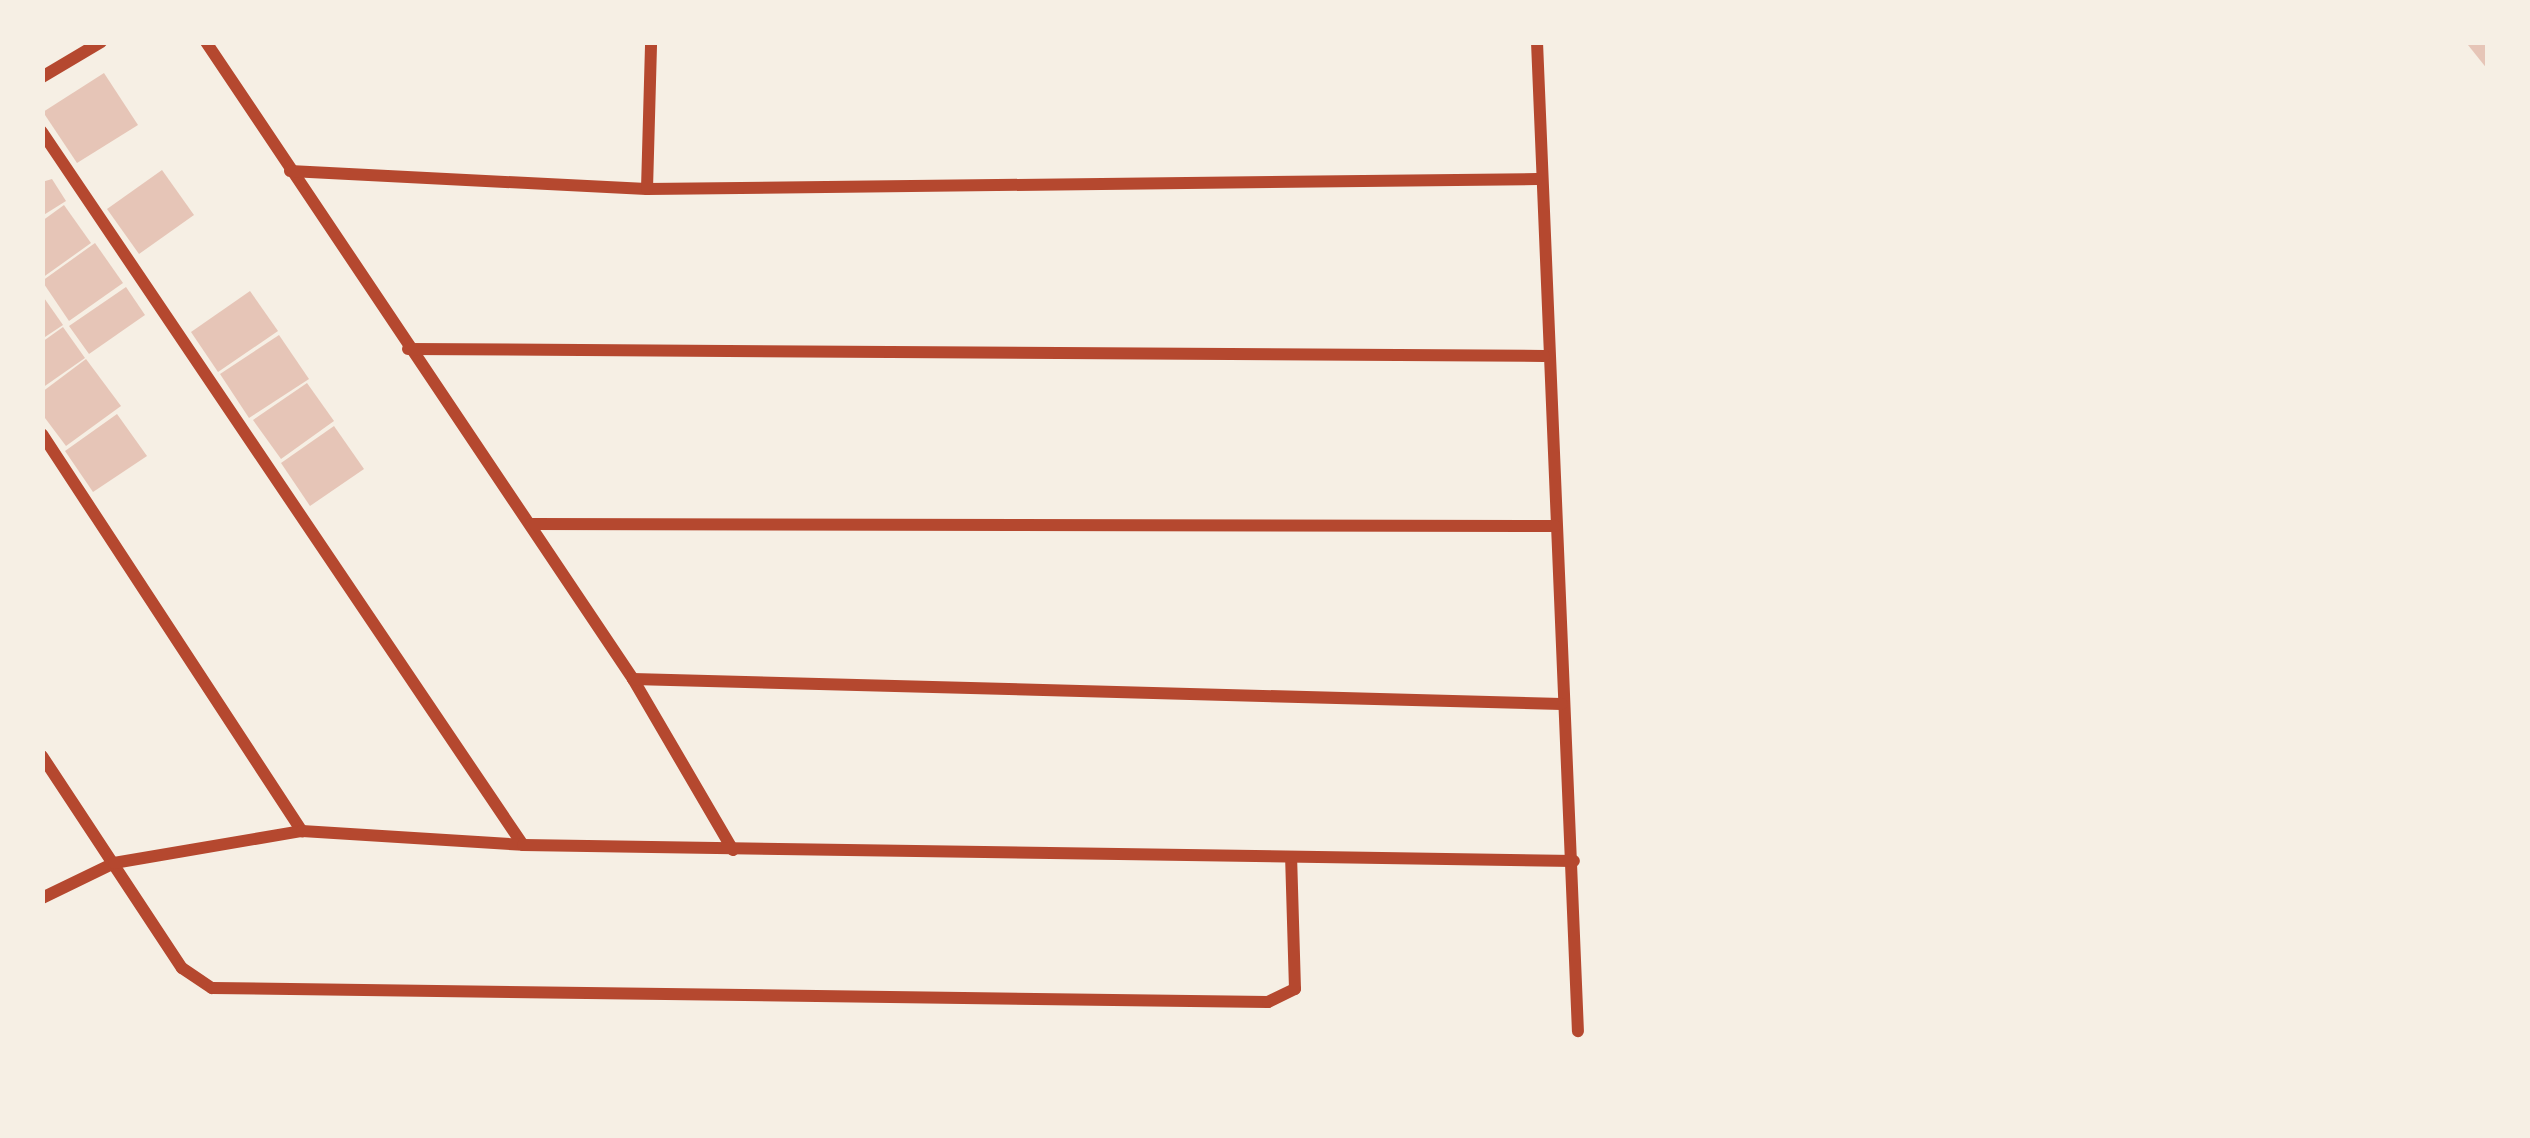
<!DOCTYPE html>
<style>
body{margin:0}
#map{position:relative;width:2530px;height:1138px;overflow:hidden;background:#f6efe4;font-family:"PT Sans",sans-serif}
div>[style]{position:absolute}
.building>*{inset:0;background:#e6c5b7}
.minor>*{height:12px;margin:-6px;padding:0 6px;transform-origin:6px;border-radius:6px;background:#b5482f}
span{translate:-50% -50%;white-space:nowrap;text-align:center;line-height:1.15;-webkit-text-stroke:9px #f6efe4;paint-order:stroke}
.frame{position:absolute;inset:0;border:45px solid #f6efe4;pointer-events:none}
</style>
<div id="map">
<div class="building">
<div style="clip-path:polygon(2470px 42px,2488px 42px,2488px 70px,2468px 45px)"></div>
<div style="clip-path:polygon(104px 73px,138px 125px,77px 163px,43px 112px)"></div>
<div style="clip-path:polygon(162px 170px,194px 215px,139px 254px,107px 209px)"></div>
<div style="clip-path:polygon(52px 179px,66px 201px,42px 216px,42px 182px)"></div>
<div style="clip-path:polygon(64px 205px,91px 243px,42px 278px,42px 221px)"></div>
<div style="clip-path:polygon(95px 243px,123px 283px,69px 321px,42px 281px)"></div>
<div style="clip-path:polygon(126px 287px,145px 315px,89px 354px,69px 326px)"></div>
<div style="clip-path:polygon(250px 291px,278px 331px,218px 372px,191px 332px)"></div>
<div style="clip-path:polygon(42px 295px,63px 325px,42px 339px)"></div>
<div style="clip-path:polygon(63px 327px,85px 358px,42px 388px,42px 342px)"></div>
<div style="clip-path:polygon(279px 335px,309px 379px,249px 418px,220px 374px)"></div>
<div style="clip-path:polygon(86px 359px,121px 406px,66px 446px,42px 414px,42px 392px)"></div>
<div style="clip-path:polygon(307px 383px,334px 421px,281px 459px,253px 420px)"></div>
<div style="clip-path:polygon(117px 414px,147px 456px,93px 492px,65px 451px)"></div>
<div style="clip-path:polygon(334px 426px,364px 469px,310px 506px,281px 463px)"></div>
</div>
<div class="minor">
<div style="left:206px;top:42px;width:767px;rotate:56.16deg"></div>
<div style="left:633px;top:679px;width:198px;rotate:59.7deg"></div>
<div style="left:1537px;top:42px;width:990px;rotate:87.63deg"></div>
<div style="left:42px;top:77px;width:69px;rotate:-30.7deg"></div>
<div style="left:42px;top:132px;width:860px;rotate:56deg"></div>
<div style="left:290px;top:171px;width:357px;rotate:2.9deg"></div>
<div style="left:647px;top:189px;width:890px;rotate:-0.64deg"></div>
<div style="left:647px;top:189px;width:147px;rotate:-88.4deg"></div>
<div style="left:408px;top:349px;width:1136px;rotate:0.35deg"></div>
<div style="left:42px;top:434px;width:475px;rotate:56.8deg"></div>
<div style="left:531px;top:524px;width:1024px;rotate:0.11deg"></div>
<div style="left:633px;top:679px;width:929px;rotate:1.54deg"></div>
<div style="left:42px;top:756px;width:254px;rotate:56.6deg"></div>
<div style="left:182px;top:968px;width:36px;rotate:34deg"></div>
<div style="left:212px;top:988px;width:1056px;rotate:0.76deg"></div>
<div style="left:1268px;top:1002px;width:30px;rotate:-26deg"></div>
<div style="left:1295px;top:989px;width:132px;rotate:-91.7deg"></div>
<div style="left:42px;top:898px;width:80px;rotate:-25.9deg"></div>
<div style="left:114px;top:863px;width:191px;rotate:-9.7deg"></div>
<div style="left:302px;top:831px;width:221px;rotate:3.6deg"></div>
<div style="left:523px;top:845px;width:1051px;rotate:0.87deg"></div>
</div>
<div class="frame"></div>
</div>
